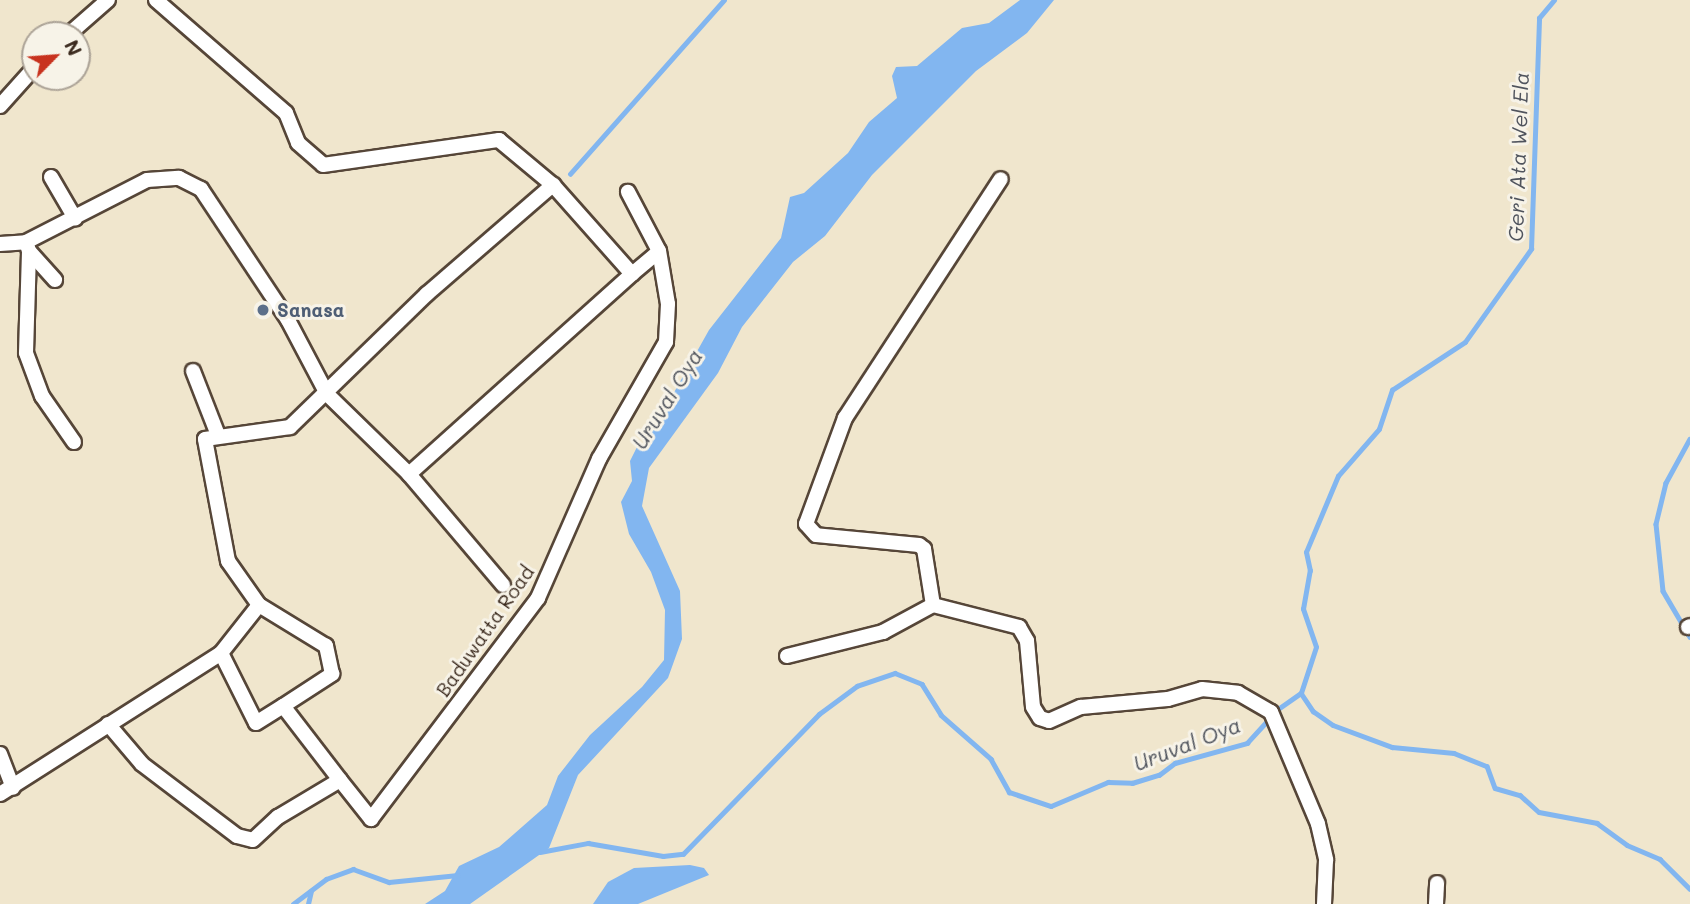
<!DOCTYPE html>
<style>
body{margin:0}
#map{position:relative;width:1690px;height:904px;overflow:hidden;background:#f0e6cd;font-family:Mali,sans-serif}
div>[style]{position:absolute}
.water>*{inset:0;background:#82b6f0}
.stream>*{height:4.5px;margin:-2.25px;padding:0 2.25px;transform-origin:2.25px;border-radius:2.25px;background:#82b6f0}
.roads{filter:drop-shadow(2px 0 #564638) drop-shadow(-2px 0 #564638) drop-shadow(0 2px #564638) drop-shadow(0 -2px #564638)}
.minor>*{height:14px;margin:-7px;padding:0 7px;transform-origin:7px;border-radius:7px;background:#fff}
.dots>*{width:19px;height:19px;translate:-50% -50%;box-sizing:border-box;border:4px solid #f7f3e8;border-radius:50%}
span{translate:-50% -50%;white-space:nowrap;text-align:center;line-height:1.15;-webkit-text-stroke:6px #f7f3e8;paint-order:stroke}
.service-label{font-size:19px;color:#4e5e75;font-weight:700}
.left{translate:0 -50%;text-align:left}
.street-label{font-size:19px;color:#3b2a1e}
.water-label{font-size:21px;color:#50545d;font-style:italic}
.north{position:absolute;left:21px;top:21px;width:70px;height:70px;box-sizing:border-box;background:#f7f3e8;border:2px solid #aca397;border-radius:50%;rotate:65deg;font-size:19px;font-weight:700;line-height:28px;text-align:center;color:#3b2a1e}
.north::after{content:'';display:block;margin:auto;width:24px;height:32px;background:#c8321e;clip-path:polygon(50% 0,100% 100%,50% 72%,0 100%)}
</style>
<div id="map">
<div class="water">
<div style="clip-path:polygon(1020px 0,1054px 0,1027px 33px,976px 71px,872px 175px,825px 236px,793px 262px,742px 327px,718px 373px,649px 468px,642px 506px,680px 591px,682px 639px,668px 678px,578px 775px,549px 848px,470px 904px,425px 904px,445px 891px,459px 866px,499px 847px,547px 805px,558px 776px,590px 735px,642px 687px,664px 660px,665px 610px,651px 572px,629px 534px,621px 502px,632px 481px,630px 461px,637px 447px,644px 446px,709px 330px,781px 238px,790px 197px,804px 193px,848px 153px,869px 122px,897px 98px,892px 76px,896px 67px,917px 66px,962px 28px,989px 23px)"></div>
<div style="clip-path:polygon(690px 865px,704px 868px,709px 875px,638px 904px,593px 904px,608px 882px,634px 868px)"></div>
</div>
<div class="stream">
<div style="left:570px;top:174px;width:232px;rotate:-48.5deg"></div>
<div style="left:1690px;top:439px;width:50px;rotate:118.6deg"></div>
<div style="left:1666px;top:483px;width:42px;rotate:103.7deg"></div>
<div style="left:1656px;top:524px;width:67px;rotate:84deg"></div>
<div style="left:1663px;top:591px;width:53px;rotate:59.6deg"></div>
<div style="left:1301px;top:693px;width:48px;rotate:-71.9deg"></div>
<div style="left:1316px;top:647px;width:40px;rotate:-108.9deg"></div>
<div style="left:1303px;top:609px;width:39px;rotate:-80deg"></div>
<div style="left:1310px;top:571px;width:19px;rotate:-102deg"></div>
<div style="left:1306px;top:552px;width:82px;rotate:-67.2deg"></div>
<div style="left:1338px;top:476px;width:62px;rotate:-48.9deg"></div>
<div style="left:1379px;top:429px;width:41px;rotate:-71.6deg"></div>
<div style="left:1392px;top:390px;width:87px;rotate:-33.3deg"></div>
<div style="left:1465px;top:342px;width:114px;rotate:-54.6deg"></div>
<div style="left:1531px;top:249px;width:231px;rotate:-88deg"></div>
<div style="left:1539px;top:18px;width:23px;rotate:-50deg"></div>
<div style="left:540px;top:852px;width:49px;rotate:-10.6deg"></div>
<div style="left:588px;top:843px;width:76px;rotate:9.8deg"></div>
<div style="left:663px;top:856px;width:20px;rotate:-6deg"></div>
<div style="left:683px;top:854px;width:195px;rotate:-45.8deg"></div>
<div style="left:819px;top:714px;width:47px;rotate:-36.4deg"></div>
<div style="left:857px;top:686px;width:40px;rotate:-18.9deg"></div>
<div style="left:895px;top:673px;width:29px;rotate:22deg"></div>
<div style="left:922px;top:684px;width:36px;rotate:58deg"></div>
<div style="left:941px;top:715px;width:67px;rotate:41.3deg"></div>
<div style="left:991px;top:759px;width:38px;rotate:61deg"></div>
<div style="left:1009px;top:792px;width:44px;rotate:18.4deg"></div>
<div style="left:1051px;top:806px;width:62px;rotate:-22.8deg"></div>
<div style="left:1108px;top:782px;width:24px;rotate:2deg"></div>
<div style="left:1132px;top:783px;width:28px;rotate:-17deg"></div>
<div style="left:1159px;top:775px;width:20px;rotate:-37deg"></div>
<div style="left:1175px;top:763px;width:75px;rotate:-15.5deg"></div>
<div style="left:1247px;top:743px;width:46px;rotate:-47.6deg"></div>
<div style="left:1278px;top:709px;width:28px;rotate:-35deg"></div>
<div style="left:1301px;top:693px;width:22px;rotate:56deg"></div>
<div style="left:1313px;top:711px;width:24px;rotate:35deg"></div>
<div style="left:1333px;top:725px;width:63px;rotate:20.4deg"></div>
<div style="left:1392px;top:747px;width:62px;rotate:5.5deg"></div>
<div style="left:1454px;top:753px;width:35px;rotate:22deg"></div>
<div style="left:1487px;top:766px;width:23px;rotate:70deg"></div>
<div style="left:1495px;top:788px;width:26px;rotate:16deg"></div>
<div style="left:1520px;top:795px;width:25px;rotate:42deg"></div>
<div style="left:1539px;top:812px;width:59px;rotate:10.7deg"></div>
<div style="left:1597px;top:823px;width:37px;rotate:36deg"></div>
<div style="left:1627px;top:845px;width:36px;rotate:23deg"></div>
<div style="left:1660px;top:859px;width:42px;rotate:45deg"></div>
<div style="left:293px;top:904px;width:41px;rotate:-37.1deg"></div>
<div style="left:326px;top:879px;width:29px;rotate:-20deg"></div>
<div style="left:353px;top:869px;width:38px;rotate:20deg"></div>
<div style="left:389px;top:882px;width:69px;rotate:-5.8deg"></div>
<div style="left:308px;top:904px;width:13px;rotate:-77deg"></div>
</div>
<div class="roads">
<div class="minor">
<div style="left:156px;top:0;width:172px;rotate:41deg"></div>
<div style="left:286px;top:113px;width:32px;rotate:68deg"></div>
<div style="left:298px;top:143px;width:33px;rotate:41deg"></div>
<div style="left:323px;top:165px;width:178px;rotate:-8.1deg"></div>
<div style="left:499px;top:140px;width:70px;rotate:39.8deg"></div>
<div style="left:553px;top:185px;width:119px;rotate:48.4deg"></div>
<div style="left:632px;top:274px;width:35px;rotate:-40deg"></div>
<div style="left:68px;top:35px;width:53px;rotate:-41.2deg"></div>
<div style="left:0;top:106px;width:52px;rotate:-48.1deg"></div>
<div style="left:51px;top:177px;width:48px;rotate:59.7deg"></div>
<div style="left:0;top:244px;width:26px;rotate:-4deg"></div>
<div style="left:29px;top:251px;width:39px;rotate:48deg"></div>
<div style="left:193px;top:371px;width:69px;rotate:68.7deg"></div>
<div style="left:74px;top:442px;width:56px;rotate:-124.8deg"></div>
<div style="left:42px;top:396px;width:46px;rotate:-110.4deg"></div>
<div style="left:26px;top:353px;width:102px;rotate:-88.3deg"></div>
<div style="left:29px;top:251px;width:9px;rotate:-108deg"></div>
<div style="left:26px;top:242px;width:136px;rotate:-27.1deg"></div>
<div style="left:147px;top:180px;width:32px;rotate:-4deg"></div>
<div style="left:179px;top:178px;width:25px;rotate:27deg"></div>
<div style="left:201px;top:189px;width:157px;rotate:56.4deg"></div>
<div style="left:288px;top:320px;width:84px;rotate:62.2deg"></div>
<div style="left:327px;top:394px;width:115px;rotate:44.3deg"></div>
<div style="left:503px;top:585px;width:145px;rotate:-130.3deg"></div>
<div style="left:409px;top:474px;width:300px;rotate:-41.9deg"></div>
<div style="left:933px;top:605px;width:57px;rotate:-99.1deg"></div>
<div style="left:924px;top:549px;width:6px;rotate:-141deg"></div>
<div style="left:919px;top:545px;width:103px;rotate:-174.5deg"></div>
<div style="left:816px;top:535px;width:15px;rotate:-132deg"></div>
<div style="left:806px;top:524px;width:113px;rotate:-69.8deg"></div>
<div style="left:845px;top:418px;width:285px;rotate:-56.9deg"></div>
<div style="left:1688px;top:627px;width:2px;rotate:-27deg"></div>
<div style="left:221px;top:653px;width:78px;rotate:63.4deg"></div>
<div style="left:256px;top:723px;width:32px;rotate:-32deg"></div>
<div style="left:787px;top:656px;width:99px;rotate:-14deg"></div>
<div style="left:883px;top:632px;width:57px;rotate:-28.4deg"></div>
<div style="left:933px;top:605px;width:89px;rotate:14.3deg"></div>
<div style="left:1019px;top:627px;width:16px;rotate:60deg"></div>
<div style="left:1027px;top:641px;width:66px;rotate:84.8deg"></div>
<div style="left:1033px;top:707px;width:13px;rotate:58deg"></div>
<div style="left:1040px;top:718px;width:9px;rotate:18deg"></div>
<div style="left:1049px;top:721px;width:35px;rotate:-24deg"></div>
<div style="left:1081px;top:707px;width:87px;rotate:-5.3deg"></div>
<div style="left:1168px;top:699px;width:35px;rotate:-16deg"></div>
<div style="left:1202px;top:689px;width:36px;rotate:6deg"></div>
<div style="left:1238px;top:693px;width:38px;rotate:30deg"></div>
<div style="left:1271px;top:712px;width:121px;rotate:67.2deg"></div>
<div style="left:1318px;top:824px;width:37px;rotate:77deg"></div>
<div style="left:1326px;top:860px;width:44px;rotate:92.6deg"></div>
<div style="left:108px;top:724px;width:52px;rotate:49.6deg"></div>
<div style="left:142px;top:764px;width:119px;rotate:37.2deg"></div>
<div style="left:237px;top:836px;width:16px;rotate:14deg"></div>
<div style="left:253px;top:840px;width:34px;rotate:-43deg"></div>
<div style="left:278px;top:817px;width:72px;rotate:-30.8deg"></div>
<div style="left:340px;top:780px;width:93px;rotate:-127.6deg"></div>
<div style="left:283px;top:706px;width:59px;rotate:-33.1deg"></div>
<div style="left:332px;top:674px;width:29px;rotate:-102deg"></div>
<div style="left:326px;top:646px;width:79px;rotate:-148.5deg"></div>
<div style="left:0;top:754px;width:36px;rotate:69deg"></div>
<div style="left:340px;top:780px;width:50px;rotate:51.5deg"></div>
<div style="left:371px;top:819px;width:277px;rotate:-52.9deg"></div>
<div style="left:538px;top:598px;width:152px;rotate:-66.3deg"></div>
<div style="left:599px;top:459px;width:135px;rotate:-60.2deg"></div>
<div style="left:666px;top:342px;width:38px;rotate:-87deg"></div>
<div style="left:668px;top:304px;width:54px;rotate:-99.6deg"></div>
<div style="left:659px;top:251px;width:67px;rotate:-117.7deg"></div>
<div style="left:0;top:794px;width:262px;rotate:-32.5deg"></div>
<div style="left:221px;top:653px;width:61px;rotate:-51.6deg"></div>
<div style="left:259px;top:605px;width:54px;rotate:-125.2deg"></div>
<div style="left:228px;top:561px;width:124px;rotate:-100.7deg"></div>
<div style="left:205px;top:439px;width:86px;rotate:-8deg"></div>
<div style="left:290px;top:427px;width:191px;rotate:-44.2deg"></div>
<div style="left:427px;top:294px;width:167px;rotate:-40.9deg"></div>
<div style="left:1436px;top:904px;width:21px;rotate:-87deg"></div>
</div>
</div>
<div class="dots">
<div style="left:263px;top:310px;background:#5c6f8a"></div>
</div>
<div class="service-label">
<span class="left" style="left:277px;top:310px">Sanasa</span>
</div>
<div class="street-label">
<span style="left:485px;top:631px;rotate:-55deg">Baduwatta Road</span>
</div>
<div class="water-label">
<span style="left:1518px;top:157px;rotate:-88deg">Geri Ata Wel Ela</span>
<span style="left:667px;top:399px;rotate:-58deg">Uruval Oya</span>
<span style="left:1187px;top:744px;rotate:-21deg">Uruval Oya</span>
</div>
<div class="north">N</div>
</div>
